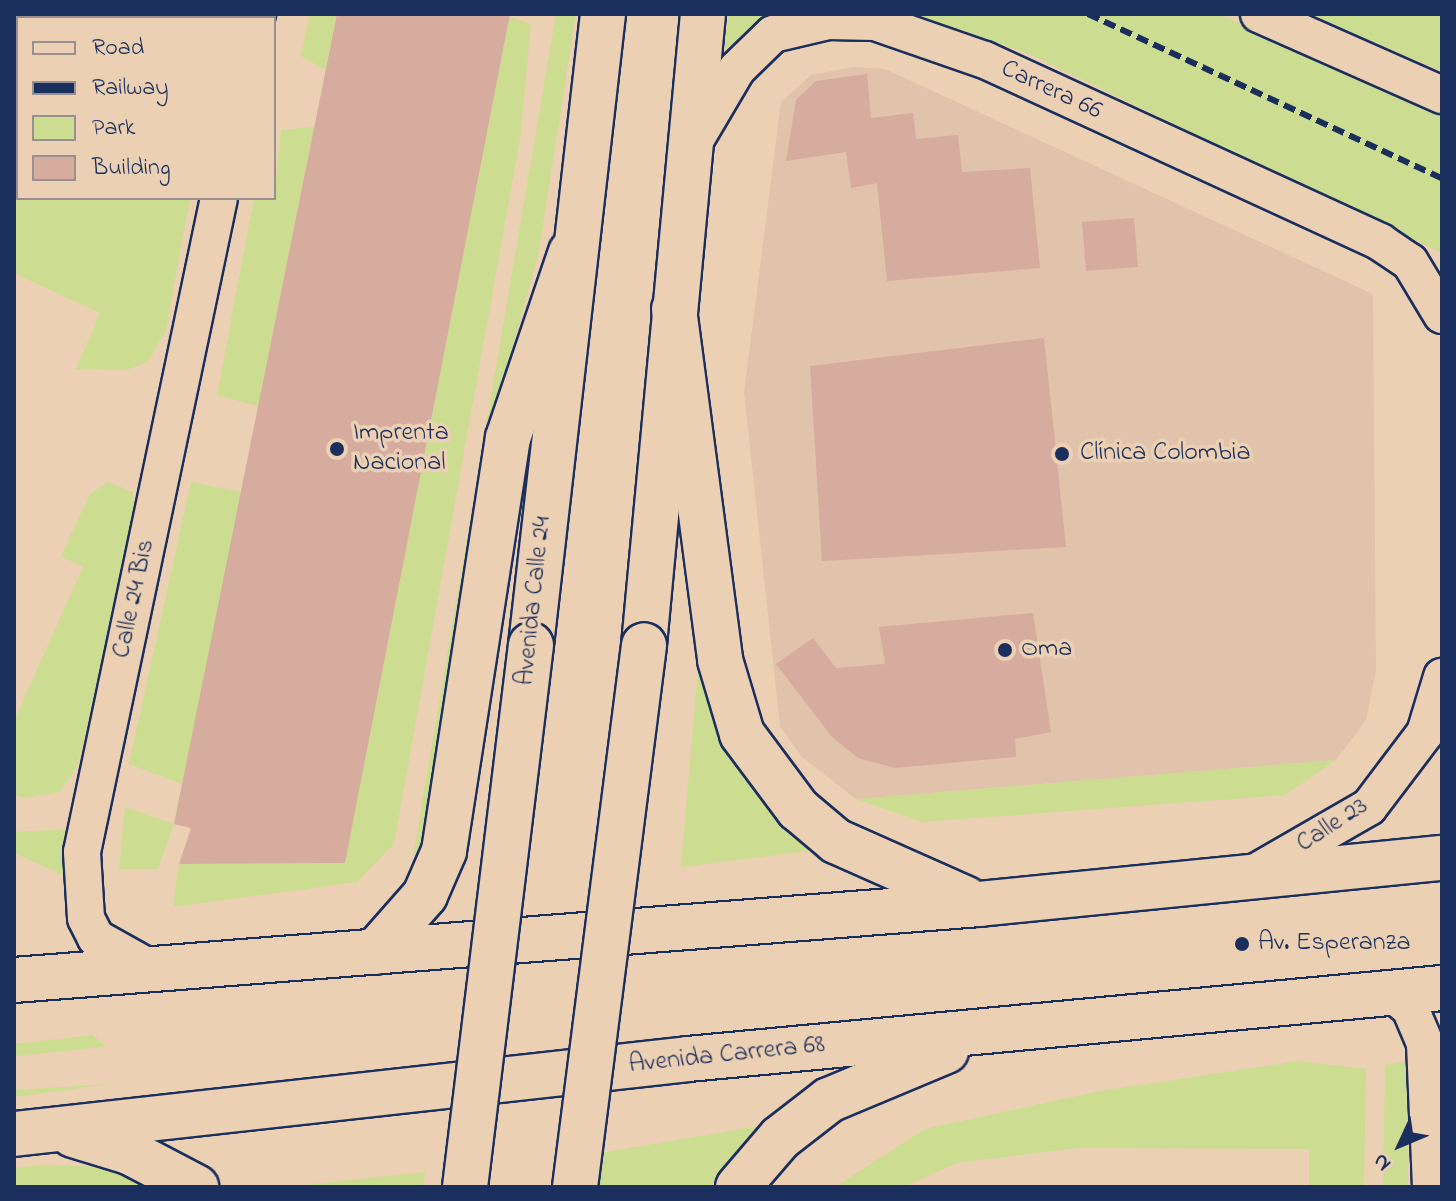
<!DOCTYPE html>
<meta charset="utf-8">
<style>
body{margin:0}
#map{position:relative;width:1456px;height:1201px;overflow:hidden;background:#ecd0b3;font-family:"Indie Flower",sans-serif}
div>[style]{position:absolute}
.built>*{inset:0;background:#e1c2aa}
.green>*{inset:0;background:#ccdd91}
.building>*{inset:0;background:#d5ac9d}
.roads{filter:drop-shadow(2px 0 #1b2f5e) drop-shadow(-2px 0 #1b2f5e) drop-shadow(0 2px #1b2f5e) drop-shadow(0 -2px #1b2f5e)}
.minor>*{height:36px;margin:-18px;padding:0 18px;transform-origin:18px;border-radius:18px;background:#ecd0b3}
.major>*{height:44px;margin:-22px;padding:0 22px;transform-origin:22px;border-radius:22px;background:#ecd0b3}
.rail>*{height:6px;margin-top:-3px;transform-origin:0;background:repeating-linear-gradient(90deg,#1b2f5e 0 12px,transparent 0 18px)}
.bridges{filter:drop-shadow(2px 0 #1b2f5e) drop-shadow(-2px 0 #1b2f5e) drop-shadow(0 2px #1b2f5e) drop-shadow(0 -2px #1b2f5e)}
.major-bridge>*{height:44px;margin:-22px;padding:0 22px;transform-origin:22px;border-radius:22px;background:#ecd0b3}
.dots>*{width:22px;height:22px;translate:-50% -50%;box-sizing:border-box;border:4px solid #ecd0b3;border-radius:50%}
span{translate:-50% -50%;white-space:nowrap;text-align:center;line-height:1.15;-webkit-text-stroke:7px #ecd0b3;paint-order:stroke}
.street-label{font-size:26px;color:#1b2f5e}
.poi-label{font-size:26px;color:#1b2f5e}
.left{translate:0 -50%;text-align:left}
.frame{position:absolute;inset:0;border:16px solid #1b2f5e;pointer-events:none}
.legend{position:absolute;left:16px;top:16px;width:260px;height:184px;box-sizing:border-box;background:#ecd0b3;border:2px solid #989091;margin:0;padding:10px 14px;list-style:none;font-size:24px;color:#1b2f5e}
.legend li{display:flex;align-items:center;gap:16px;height:40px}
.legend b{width:40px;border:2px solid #989091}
.north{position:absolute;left:1360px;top:1105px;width:80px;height:80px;-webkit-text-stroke:6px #ecd0b3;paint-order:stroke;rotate:226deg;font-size:22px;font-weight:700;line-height:32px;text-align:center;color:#1b2f5e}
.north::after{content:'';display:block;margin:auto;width:28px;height:36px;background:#1b2f5e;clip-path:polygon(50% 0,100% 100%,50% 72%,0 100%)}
</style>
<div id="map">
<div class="built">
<div style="clip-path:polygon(854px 67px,885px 69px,1373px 294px,1376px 671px,1366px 720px,1336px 760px,856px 799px,802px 757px,780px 726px,744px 392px,781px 102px,811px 75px)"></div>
</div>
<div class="green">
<div style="clip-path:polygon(14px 14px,224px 14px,18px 18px,18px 198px,190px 198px,166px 330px,148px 362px,126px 370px,76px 369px,100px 313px,14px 273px)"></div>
<div style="clip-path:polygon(310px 14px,337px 14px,325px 70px,301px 56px)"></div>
<div style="clip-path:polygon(556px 14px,576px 14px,538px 256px,492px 423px,431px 843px,413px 856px)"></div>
<div style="clip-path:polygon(728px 14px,770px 14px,725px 50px)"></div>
<div style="clip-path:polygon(912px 14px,1219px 14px,1442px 113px,1442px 253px,1029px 54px)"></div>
<div style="clip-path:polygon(1442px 14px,1442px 71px,1309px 15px,1309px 14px)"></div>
<div style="clip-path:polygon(509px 17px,531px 24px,520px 139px,394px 844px,357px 882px,173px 907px,179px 864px,345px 863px)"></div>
<div style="clip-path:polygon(314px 127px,258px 406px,217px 395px,254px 198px,274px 198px,281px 130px)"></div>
<div style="clip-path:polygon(108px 482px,133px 492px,137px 529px,77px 767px,60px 792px,25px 798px,14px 795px,14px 721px,83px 567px,61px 556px,90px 494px)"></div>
<div style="clip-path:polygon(191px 482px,241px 492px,182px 784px,129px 764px)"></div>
<div style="clip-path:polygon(698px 667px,734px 759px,816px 850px,681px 867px)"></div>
<div style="clip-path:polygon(1336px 760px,1285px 795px,922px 822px,856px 799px)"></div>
<div style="clip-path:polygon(125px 807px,174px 824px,158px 869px,119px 869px)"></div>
<div style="clip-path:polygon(72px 829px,65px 876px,14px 853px,14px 832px)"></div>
<div style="clip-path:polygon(93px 1035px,106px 1047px,14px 1056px,14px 1044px)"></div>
<div style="clip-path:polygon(1299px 1061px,1366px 1069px,1364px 1187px,1309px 1187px,1309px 1149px,1078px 1148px,957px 1163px,904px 1187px,835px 1187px,925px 1129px,1095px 1092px)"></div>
<div style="clip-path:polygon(1409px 1061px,1408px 1187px,1383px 1187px,1385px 1065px)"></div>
<div style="clip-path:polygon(14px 1078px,16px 1090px,110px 1084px,14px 1097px)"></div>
<div style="clip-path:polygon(765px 1125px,719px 1187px,590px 1187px,594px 1154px)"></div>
<div style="clip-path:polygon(41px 1165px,108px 1167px,158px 1187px,14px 1187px,14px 1168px)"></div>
<div style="clip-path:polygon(425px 1172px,423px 1187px,285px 1187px)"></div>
</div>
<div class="building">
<div style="clip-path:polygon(337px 14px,510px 14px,345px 863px,179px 864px,191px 828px,174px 824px)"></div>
<div style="clip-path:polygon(867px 74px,871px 118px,913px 113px,916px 139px,958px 135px,962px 172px,1030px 168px,1040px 268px,887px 281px,877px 183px,851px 188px,846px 152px,786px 161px,796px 100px,816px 81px)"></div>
<div style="clip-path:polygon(1134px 218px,1138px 267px,1086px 271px,1082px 222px)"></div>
<div style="clip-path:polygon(1044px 338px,1066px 547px,822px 561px,810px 366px)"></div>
<div style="clip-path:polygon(1033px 613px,1051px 732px,1015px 739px,1016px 757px,895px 768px,858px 758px,832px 737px,776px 664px,813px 638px,836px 668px,885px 664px,879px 627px)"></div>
</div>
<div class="roads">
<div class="minor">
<div style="left:1259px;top:14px;width:200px;rotate:23.9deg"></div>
<div style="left:256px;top:18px;width:4px;rotate:-76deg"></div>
<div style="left:694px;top:142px;width:85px;rotate:-59.5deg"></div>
<div style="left:737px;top:69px;width:50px;rotate:-44.2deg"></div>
<div style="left:773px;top:34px;width:57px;rotate:-13.3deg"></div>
<div style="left:828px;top:21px;width:47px;rotate:1.2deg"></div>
<div style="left:875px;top:22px;width:116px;rotate:19.1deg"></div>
<div style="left:985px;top:60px;width:435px;rotate:24.7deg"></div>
<div style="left:1380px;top:242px;width:36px;rotate:34deg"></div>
<div style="left:1410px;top:262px;width:62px;rotate:58.9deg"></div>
<div style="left:1256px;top:872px;width:130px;rotate:-29.9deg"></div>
<div style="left:1369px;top:807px;width:93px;rotate:-52.9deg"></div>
<div style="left:1425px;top:733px;width:59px;rotate:-73.1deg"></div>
<div style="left:150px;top:968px;width:62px;rotate:-150.9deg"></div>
<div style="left:96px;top:938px;width:22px;rotate:-117deg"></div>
<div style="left:86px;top:918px;width:66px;rotate:-93.5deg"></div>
<div style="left:82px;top:852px;width:668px;rotate:-78.17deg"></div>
<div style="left:1391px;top:993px;width:24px;rotate:38deg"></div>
<div style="left:1410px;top:1008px;width:39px;rotate:67deg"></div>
<div style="left:1425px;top:1044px;width:143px;rotate:87.6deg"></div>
</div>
<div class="major">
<div style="left:674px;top:309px;width:354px;rotate:82.5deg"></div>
<div style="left:720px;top:660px;width:77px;rotate:73.4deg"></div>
<div style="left:742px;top:734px;width:94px;rotate:53.3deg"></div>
<div style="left:798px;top:809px;width:50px;rotate:40.1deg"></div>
<div style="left:836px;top:841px;width:142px;rotate:24deg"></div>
<div style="left:531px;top:645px;width:635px;rotate:-83.49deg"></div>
<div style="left:644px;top:645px;width:634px;rotate:-84.66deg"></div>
<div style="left:375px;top:952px;width:76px;rotate:-48.7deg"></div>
<div style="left:425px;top:895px;width:48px;rotate:-66.6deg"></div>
<div style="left:444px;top:851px;width:418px;rotate:-81.2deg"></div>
<div style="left:508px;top:438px;width:196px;rotate:-71.3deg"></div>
<div style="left:14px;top:980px;width:968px;rotate:-4.5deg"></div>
<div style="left:979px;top:904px;width:465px;rotate:-5.7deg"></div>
<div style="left:14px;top:1134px;width:678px;rotate:-6.35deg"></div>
<div style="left:688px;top:1059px;width:757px;rotate:-5.38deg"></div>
<div style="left:73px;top:1135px;width:59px;rotate:16.9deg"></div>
<div style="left:129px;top:1152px;width:76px;rotate:27.6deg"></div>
<div style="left:738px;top:1187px;width:65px;rotate:-49.4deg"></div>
<div style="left:780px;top:1138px;width:62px;rotate:-37.8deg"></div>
<div style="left:829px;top:1100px;width:127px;rotate:-22.7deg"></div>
</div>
</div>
<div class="rail">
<div style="left:1088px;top:14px;width:390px;rotate:24.9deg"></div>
</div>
<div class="bridges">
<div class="major-bridge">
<div style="left:465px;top:1187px;width:546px;rotate:-83.06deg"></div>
<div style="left:575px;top:1187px;width:546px;rotate:-82.74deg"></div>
</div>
</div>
<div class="dots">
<div style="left:337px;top:449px;background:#1b2f5e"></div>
<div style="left:1062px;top:454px;background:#1b2f5e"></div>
<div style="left:1005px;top:650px;background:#1b2f5e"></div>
<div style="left:1242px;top:944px;background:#1b2f5e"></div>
</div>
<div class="street-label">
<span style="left:1051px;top:91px;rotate:25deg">Carrera 66</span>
<span style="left:135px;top:599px;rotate:-78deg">Calle 24 Bis</span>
<span style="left:535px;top:601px;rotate:-84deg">Avenida Calle 24</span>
<span style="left:1333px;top:826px;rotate:-33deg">Calle 23</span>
<span style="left:727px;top:1056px;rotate:-6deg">Avenida Carrera 68</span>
</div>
<div class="poi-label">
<span class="left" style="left:353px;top:449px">Imprenta<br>Nacional</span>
<span class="left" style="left:1080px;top:454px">Clínica Colombia</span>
<span class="left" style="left:1021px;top:650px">Oma</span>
<span class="left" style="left:1258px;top:944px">Av. Esperanza</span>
</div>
<div class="frame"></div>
<ul class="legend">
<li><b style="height:10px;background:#ecd0b3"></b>Road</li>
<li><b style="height:10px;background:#1b2f5e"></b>Railway</li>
<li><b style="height:22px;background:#ccdd91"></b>Park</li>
<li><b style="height:22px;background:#d5ac9d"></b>Building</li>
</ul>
<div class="north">N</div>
</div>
